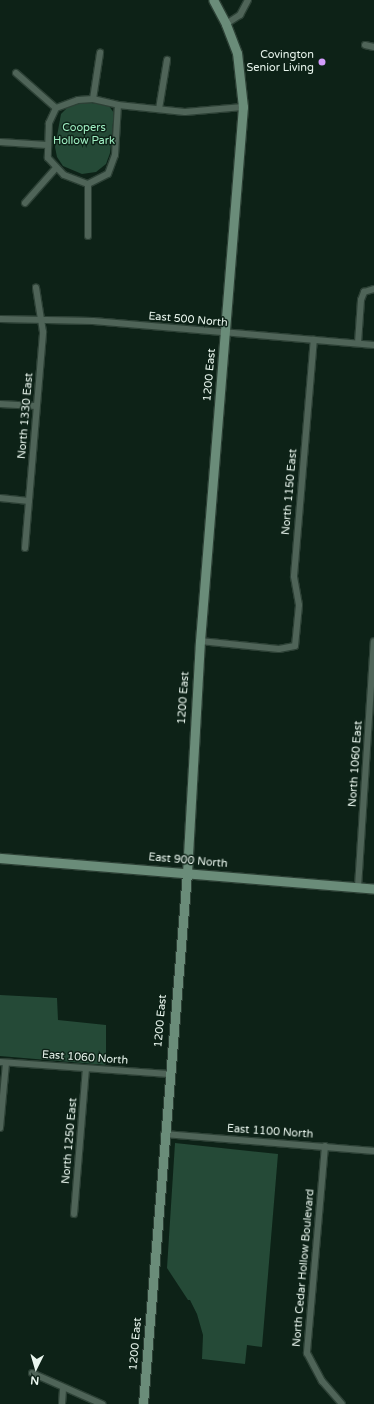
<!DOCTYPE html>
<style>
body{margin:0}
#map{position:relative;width:374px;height:1404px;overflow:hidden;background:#0d2217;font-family:"Varela Round",sans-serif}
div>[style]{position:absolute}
.green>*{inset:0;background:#254a37}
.roads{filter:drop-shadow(1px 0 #2c4035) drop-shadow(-1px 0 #2c4035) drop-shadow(0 1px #2c4035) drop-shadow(0 -1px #2c4035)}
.street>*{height:6px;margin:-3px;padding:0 3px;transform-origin:3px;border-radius:3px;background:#4f6458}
.secondary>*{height:9px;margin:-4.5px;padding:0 4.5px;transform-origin:4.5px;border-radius:4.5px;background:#6a8c79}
.dots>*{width:11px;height:11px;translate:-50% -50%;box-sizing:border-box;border:2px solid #0d2217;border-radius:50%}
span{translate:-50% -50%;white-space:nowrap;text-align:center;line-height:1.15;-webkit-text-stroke:3px #0d2217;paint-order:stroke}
.poi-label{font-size:11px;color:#e9f6ee}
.right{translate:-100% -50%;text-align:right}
.park-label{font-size:11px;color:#a2f2c6}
.street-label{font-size:11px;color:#e9f6ee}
.north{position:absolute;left:16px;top:1348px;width:40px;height:40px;-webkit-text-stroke:3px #0d2217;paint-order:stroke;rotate:185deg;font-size:11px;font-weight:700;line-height:16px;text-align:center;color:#e9f6ee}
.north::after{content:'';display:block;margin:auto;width:14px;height:18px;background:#e9f6ee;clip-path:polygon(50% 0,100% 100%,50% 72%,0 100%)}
</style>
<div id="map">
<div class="green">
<div style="clip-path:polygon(86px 102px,109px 106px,114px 113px,110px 153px,106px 164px,96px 172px,82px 174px,63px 166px,57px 157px,55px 147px,61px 114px,69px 106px)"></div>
<div style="clip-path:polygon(0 995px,57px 998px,58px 1020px,106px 1025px,106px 1065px,0 1056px)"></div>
<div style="clip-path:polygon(175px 1143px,278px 1154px,262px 1347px,247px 1345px,245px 1364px,202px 1359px,203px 1335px,197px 1314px,190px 1300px,188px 1300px,167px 1268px)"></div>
</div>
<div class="roads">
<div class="street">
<div style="left:226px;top:24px;width:17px;rotate:-33deg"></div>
<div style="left:240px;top:15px;width:17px;rotate:-62deg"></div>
<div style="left:365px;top:45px;width:9px;rotate:13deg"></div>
<div style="left:16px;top:73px;width:53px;rotate:41.2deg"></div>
<div style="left:93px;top:99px;width:47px;rotate:-81.3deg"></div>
<div style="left:56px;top:108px;width:17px;rotate:115deg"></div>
<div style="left:49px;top:123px;width:35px;rotate:92deg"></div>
<div style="left:48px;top:158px;width:23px;rotate:47deg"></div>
<div style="left:64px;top:175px;width:26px;rotate:21deg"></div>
<div style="left:88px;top:184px;width:22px;rotate:-27deg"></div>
<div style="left:108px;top:174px;width:20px;rotate:-70deg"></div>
<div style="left:115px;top:155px;width:50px;rotate:-86.6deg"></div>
<div style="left:56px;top:108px;width:23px;rotate:-20deg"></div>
<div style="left:78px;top:100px;width:15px;rotate:-4deg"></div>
<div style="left:93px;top:99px;width:26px;rotate:13deg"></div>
<div style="left:118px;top:105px;width:67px;rotate:6deg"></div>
<div style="left:185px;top:112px;width:58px;rotate:-4.9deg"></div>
<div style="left:159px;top:109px;width:50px;rotate:-80.7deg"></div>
<div style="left:0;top:142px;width:47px;rotate:3.7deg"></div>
<div style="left:25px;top:203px;width:47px;rotate:-48.5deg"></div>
<div style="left:88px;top:236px;width:52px;rotate:-90deg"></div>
<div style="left:0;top:319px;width:93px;rotate:1.2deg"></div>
<div style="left:93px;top:321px;width:282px;rotate:4.9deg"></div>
<div style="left:358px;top:343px;width:43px;rotate:-86deg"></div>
<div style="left:361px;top:300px;width:9px;rotate:-69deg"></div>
<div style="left:364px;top:292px;width:10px;rotate:-17deg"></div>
<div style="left:0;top:404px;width:36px;rotate:3deg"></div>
<div style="left:0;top:498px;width:29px;rotate:6deg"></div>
<div style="left:25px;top:548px;width:217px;rotate:-85.2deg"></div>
<div style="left:43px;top:332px;width:45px;rotate:-99deg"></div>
<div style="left:200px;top:641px;width:79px;rotate:5.8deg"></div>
<div style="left:279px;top:649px;width:16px;rotate:-11deg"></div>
<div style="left:295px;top:646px;width:41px;rotate:-84.4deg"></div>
<div style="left:299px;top:605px;width:29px;rotate:-100deg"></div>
<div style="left:294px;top:576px;width:237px;rotate:-85.2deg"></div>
<div style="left:358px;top:887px;width:246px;rotate:-86.3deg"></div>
<div style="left:0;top:1062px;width:169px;rotate:4.1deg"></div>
<div style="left:0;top:1128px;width:65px;rotate:-84.7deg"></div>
<div style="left:164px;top:1134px;width:211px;rotate:4.6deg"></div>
<div style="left:325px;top:1146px;width:208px;rotate:95deg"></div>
<div style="left:307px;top:1353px;width:32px;rotate:62deg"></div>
<div style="left:322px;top:1381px;width:30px;rotate:49deg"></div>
<div style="left:74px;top:1214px;width:145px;rotate:-85.3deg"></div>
<div style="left:32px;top:1373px;width:77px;rotate:23.9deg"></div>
<div style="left:62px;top:1404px;width:16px;rotate:-86deg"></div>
</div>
<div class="secondary">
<div style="left:0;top:858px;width:375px;rotate:4.7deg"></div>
<div style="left:143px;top:1404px;width:533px;rotate:-85.26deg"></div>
<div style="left:187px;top:873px;width:232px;rotate:-86.8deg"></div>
<div style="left:200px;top:641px;width:536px;rotate:-85.4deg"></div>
<div style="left:243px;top:107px;width:54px;rotate:-96.3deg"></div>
<div style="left:237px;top:53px;width:31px;rotate:-111deg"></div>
<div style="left:226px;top:24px;width:27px;rotate:-118deg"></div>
</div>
</div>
<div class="dots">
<div style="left:322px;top:62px;background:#d39cfc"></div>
</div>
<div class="poi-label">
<span class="right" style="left:314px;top:62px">Covington<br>Senior Living</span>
</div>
<div class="park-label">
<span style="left:84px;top:135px">Coopers<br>Hollow Park</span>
</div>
<div class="street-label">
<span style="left:188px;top:320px;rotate:5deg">East 500 North</span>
<span style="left:210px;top:375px;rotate:-85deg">1200 East</span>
<span style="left:26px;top:416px;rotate:-85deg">North 1330 East</span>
<span style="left:290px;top:492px;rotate:-85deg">North 1150 East</span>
<span style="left:184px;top:698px;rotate:-86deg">1200 East</span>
<span style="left:356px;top:764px;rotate:-86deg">North 1060 East</span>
<span style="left:188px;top:861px;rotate:5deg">East 900 North</span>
<span style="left:161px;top:1021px;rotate:-85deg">1200 East</span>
<span style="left:85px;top:1058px;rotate:4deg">East 1060 North</span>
<span style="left:270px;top:1132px;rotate:4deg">East 1100 North</span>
<span style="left:70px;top:1141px;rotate:-85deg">North 1250 East</span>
<span style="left:304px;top:1268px;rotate:-85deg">North Cedar Hollow Boulevard</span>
<span style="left:136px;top:1344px;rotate:-85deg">1200 East</span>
</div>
<div class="north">N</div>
</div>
